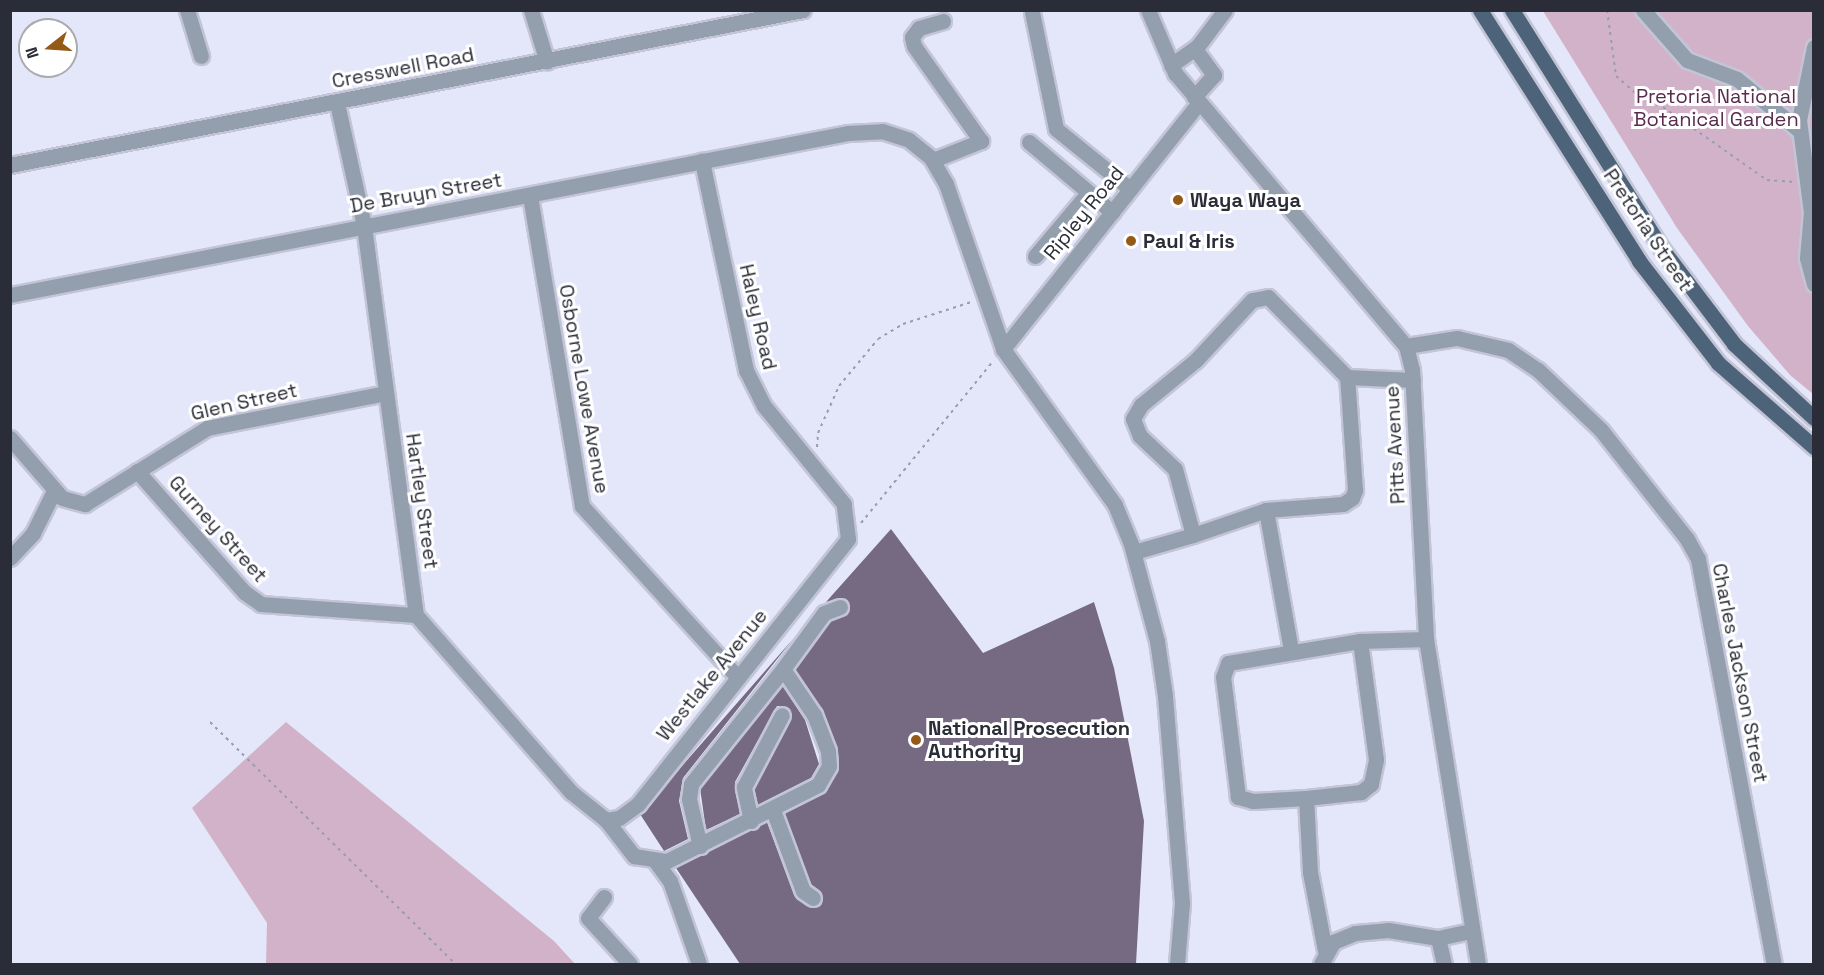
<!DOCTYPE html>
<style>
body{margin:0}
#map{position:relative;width:1824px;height:975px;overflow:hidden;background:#e4e7fa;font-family:"Space Grotesk",sans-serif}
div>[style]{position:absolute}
.green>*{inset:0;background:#d2b2c9}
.building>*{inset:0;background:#766a83}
.path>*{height:2px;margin-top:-1px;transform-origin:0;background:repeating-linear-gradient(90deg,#9a9cac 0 3px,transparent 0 7.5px)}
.roads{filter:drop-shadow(2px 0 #c3c5d7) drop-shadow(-2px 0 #c3c5d7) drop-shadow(0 2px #c3c5d7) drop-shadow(0 -2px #c3c5d7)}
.minor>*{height:15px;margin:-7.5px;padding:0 7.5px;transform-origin:7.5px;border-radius:7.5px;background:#939fac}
.major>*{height:15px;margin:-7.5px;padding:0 7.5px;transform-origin:7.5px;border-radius:7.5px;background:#4c6379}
.dots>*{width:16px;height:16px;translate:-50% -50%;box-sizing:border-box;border:3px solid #fff;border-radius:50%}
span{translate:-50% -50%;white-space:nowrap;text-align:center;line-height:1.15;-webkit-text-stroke:6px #fff;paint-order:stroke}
.street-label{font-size:20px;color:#2a2c37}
.park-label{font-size:20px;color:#592b4e}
.poi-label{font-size:20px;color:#2a2c37;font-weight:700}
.left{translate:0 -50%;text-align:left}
.frame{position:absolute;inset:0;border:12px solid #2a2c37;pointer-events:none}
.north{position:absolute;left:18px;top:18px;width:60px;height:60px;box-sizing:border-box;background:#fff;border:2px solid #aaabaf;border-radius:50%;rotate:253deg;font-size:16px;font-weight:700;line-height:24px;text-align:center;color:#2a2c37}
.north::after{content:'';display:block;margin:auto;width:21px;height:27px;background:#945a17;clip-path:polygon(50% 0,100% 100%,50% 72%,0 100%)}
</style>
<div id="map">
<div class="green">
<div style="clip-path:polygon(1543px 11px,1813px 11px,1813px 394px,1790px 375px,1748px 326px,1677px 228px)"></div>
<div style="clip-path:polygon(286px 722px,554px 941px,575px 964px,266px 964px,267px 923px,192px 808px)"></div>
</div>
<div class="building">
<div style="clip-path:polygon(891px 529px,983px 653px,1094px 602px,1114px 668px,1144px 821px,1136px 964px,740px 964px,676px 868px,767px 822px,794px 895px,812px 908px,821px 903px,822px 894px,811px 885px,784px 813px,826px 790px,838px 770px,838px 750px,823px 711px,795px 669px,830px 621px,849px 609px,842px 598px,826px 602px)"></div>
<div style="clip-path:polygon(793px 639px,683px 778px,679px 801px,688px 839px,664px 851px,640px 814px)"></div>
<div style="clip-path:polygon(782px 685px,805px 720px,819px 764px,811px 778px,758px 805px,754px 788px,792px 715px,787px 707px,777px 706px,735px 782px,740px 814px,706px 830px,700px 788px)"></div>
</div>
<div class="path">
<div style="left:1607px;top:10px;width:67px;rotate:82.2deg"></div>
<div style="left:1616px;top:76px;width:35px;rotate:41deg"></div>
<div style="left:1642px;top:99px;width:22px;rotate:21deg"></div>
<div style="left:1663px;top:107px;width:127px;rotate:35.1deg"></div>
<div style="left:1767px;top:180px;width:26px;rotate:4deg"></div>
<div style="left:817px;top:447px;width:14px;rotate:-86deg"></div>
<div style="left:818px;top:433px;width:51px;rotate:-65.9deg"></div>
<div style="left:839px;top:386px;width:61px;rotate:-50.3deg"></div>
<div style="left:878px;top:339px;width:29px;rotate:-31deg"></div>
<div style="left:903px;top:324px;width:71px;rotate:-17.9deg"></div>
<div style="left:861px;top:523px;width:210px;rotate:-50.8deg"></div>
<div style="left:210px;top:722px;width:344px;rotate:44.6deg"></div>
</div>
<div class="roads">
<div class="minor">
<div style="left:187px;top:10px;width:48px;rotate:73.1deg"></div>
<div style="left:531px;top:10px;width:54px;rotate:72.9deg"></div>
<div style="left:1148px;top:10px;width:69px;rotate:66.8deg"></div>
<div style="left:1175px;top:73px;width:358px;rotate:49.8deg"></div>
<div style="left:1406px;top:346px;width:25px;rotate:76deg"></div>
<div style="left:1412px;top:370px;width:269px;rotate:87deg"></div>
<div style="left:1426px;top:639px;width:329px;rotate:80.9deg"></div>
<div style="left:1643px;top:10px;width:67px;rotate:48.7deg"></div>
<div style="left:1687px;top:60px;width:53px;rotate:20.8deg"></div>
<div style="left:1737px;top:79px;width:82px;rotate:39.5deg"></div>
<div style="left:1032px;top:12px;width:119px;rotate:78.4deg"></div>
<div style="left:1056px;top:129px;width:95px;rotate:39deg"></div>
<div style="left:1814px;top:47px;width:75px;rotate:101.6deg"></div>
<div style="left:1799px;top:120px;width:93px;rotate:82.6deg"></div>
<div style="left:1811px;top:212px;width:46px;rotate:95deg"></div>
<div style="left:1807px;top:258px;width:27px;rotate:75deg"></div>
<div style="left:1171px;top:65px;width:32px;rotate:-35deg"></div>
<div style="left:1197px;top:47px;width:46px;rotate:-52.9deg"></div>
<div style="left:1194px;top:97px;width:30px;rotate:-48deg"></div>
<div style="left:1214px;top:75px;width:32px;rotate:-126deg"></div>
<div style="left:337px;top:103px;width:126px;rotate:77.6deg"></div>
<div style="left:364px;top:226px;width:392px;rotate:82.4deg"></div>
<div style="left:416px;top:615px;width:235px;rotate:48.8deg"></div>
<div style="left:571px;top:792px;width:45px;rotate:38.7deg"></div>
<div style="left:606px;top:820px;width:13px;rotate:-9deg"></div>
<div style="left:619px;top:818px;width:24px;rotate:-36deg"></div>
<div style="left:638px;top:804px;width:338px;rotate:-51.6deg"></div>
<div style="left:848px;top:539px;width:35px;rotate:-97deg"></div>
<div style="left:844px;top:504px;width:127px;rotate:-129.2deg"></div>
<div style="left:764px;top:406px;width:40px;rotate:-116.6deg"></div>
<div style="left:746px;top:370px;width:214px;rotate:-101.9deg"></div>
<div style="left:1029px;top:142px;width:109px;rotate:40.1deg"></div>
<div style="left:933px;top:160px;width:52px;rotate:-21.6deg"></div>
<div style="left:981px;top:141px;width:116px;rotate:-125.2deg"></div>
<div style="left:914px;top:46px;width:9px;rotate:-103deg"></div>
<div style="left:912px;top:37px;width:11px;rotate:-52deg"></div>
<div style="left:919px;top:28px;width:25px;rotate:-16deg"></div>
<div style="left:10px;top:165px;width:808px;rotate:-11.06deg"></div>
<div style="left:530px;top:196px;width:314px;rotate:80.5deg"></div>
<div style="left:582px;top:506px;width:229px;rotate:47.7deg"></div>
<div style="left:1035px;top:256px;width:82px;rotate:-49.9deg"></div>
<div style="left:10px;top:295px;width:854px;rotate:-10.94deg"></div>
<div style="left:848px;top:133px;width:34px;rotate:-3deg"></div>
<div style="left:882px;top:131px;width:28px;rotate:18deg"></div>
<div style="left:909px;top:140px;width:28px;rotate:39deg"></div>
<div style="left:931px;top:158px;width:30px;rotate:60deg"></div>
<div style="left:946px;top:184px;width:175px;rotate:70.9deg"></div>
<div style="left:1003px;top:349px;width:192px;rotate:54.3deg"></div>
<div style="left:1115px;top:505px;width:42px;rotate:67.7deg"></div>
<div style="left:1131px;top:544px;width:100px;rotate:75deg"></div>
<div style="left:1157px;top:641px;width:56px;rotate:81.7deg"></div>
<div style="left:1165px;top:696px;width:208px;rotate:85.3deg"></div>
<div style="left:1182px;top:903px;width:61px;rotate:94.7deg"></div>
<div style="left:1406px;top:346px;width:52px;rotate:-8.9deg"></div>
<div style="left:1457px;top:338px;width:52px;rotate:13.2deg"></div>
<div style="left:1508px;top:350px;width:36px;rotate:34deg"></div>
<div style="left:1538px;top:370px;width:87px;rotate:43.6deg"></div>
<div style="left:1601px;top:430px;width:139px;rotate:51.7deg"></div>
<div style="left:1687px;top:539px;width:23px;rotate:61deg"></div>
<div style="left:1698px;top:559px;width:412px;rotate:79.4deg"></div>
<div style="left:1003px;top:349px;width:315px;rotate:-51.5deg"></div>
<div style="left:1347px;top:377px;width:66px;rotate:2.6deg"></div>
<div style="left:10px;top:438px;width:79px;rotate:49.1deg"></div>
<div style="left:62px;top:498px;width:24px;rotate:15deg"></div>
<div style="left:85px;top:504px;width:144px;rotate:-31.9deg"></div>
<div style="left:207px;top:428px;width:182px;rotate:-11.1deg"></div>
<div style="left:137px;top:471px;width:162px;rotate:48.5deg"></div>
<div style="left:244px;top:592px;width:21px;rotate:35deg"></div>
<div style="left:261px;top:604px;width:155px;rotate:4.1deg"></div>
<div style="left:1266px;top:510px;width:143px;rotate:79.9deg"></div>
<div style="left:1134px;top:552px;width:61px;rotate:-16.1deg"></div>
<div style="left:1193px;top:535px;width:77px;rotate:-18.9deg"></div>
<div style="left:1266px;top:510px;width:77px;rotate:-4.5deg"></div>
<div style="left:1343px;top:504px;width:11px;rotate:-34deg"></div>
<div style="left:1352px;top:498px;width:9px;rotate:-69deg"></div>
<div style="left:1355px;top:490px;width:113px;rotate:-94deg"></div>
<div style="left:1347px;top:377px;width:112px;rotate:-134.6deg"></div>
<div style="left:1268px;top:297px;width:16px;rotate:169deg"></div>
<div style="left:1252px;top:300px;width:82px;rotate:133deg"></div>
<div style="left:1196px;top:360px;width:71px;rotate:140.7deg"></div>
<div style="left:1141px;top:405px;width:16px;rotate:120deg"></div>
<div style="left:1133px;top:419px;width:18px;rotate:68deg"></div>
<div style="left:1140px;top:436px;width:48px;rotate:43.3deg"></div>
<div style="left:1175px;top:469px;width:68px;rotate:74.7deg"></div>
<div style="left:10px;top:558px;width:34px;rotate:-47deg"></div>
<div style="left:33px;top:533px;width:47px;rotate:-63.4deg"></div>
<div style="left:1360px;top:641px;width:120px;rotate:82.3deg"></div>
<div style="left:1376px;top:760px;width:25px;rotate:102deg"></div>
<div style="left:1371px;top:784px;width:13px;rotate:141deg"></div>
<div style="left:1361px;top:792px;width:55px;rotate:173.8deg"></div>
<div style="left:1306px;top:798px;width:53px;rotate:176.8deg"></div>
<div style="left:1253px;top:801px;width:16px;rotate:-165deg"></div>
<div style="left:1238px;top:797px;width:121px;rotate:-97.1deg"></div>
<div style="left:1223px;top:677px;width:15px;rotate:-70deg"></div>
<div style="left:1228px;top:663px;width:134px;rotate:-9.5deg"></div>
<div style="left:1360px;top:641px;width:66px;rotate:-1.7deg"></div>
<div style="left:1306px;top:798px;width:74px;rotate:86.9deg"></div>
<div style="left:1310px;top:872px;width:80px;rotate:79.2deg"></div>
<div style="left:773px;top:810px;width:86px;rotate:69.7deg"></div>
<div style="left:803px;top:891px;width:12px;rotate:35deg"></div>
<div style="left:606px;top:820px;width:46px;rotate:52.1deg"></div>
<div style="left:634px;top:856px;width:33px;rotate:9deg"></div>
<div style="left:667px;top:861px;width:169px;rotate:-26.7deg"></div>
<div style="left:818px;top:785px;width:22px;rotate:-60deg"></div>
<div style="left:829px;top:766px;width:15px;rotate:-94deg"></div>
<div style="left:828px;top:751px;width:39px;rotate:-111deg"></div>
<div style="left:814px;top:715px;width:55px;rotate:-124deg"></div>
<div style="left:783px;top:669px;width:69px;rotate:-53.8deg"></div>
<div style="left:824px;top:613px;width:17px;rotate:-21deg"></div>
<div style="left:751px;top:821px;width:35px;rotate:-102deg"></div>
<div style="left:744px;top:787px;width:81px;rotate:-62.2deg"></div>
<div style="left:700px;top:846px;width:48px;rotate:-103.2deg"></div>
<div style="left:689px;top:799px;width:15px;rotate:-82deg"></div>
<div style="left:691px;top:784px;width:147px;rotate:-51.3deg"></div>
<div style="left:656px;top:862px;width:24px;rotate:54deg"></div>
<div style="left:670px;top:881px;width:88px;rotate:70.7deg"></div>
<div style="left:604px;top:897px;width:26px;rotate:127deg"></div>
<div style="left:588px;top:918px;width:62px;rotate:47.6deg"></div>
<div style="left:1438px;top:938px;width:27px;rotate:77deg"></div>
<div style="left:1321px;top:964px;width:25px;rotate:-61deg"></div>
<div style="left:1333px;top:942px;width:24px;rotate:-22deg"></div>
<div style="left:1355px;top:933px;width:33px;rotate:-5deg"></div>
<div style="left:1388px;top:930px;width:51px;rotate:9.1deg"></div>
<div style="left:1438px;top:938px;width:34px;rotate:-12deg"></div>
</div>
<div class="major">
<div style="left:1480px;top:10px;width:297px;rotate:57.6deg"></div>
<div style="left:1639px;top:261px;width:129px;rotate:52.2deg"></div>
<div style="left:1718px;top:363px;width:128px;rotate:41.2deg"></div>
<div style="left:1512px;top:10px;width:282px;rotate:57.9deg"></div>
<div style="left:1662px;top:249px;width:119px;rotate:52.8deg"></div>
<div style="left:1734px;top:344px;width:109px;rotate:42.8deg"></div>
</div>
</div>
<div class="dots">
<div style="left:1178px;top:200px;background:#945a17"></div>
<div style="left:1131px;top:241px;background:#945a17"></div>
<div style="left:916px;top:740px;background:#945a17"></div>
</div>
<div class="street-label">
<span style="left:403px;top:68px;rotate:-11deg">Cresswell Road</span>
<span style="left:426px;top:193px;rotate:-10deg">De Bruyn Street</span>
<span style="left:1084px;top:213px;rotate:-51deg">Ripley Road</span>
<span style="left:1648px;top:230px;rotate:56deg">Pretoria Street</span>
<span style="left:758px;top:317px;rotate:77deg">Haley Road</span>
<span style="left:584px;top:389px;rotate:80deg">Osborne Lowe Avenue</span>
<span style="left:244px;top:402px;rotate:-13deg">Glen Street</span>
<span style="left:1395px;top:445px;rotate:-93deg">Pitts Avenue</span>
<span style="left:422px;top:501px;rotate:82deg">Hartley Street</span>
<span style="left:218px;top:529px;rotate:48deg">Gurney Street</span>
<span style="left:1740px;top:673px;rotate:79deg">Charles Jackson Street</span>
<span style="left:712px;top:675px;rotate:-51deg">Westlake Avenue</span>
</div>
<div class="park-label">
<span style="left:1716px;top:108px">Pretoria National<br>Botanical Garden</span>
</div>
<div class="poi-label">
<span class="left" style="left:1190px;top:200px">Waya Waya</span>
<span class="left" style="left:1143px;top:241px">Paul &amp; Iris</span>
<span class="left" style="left:928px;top:740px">National Prosecution<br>Authority</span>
</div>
<div class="frame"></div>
<div class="north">N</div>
</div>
